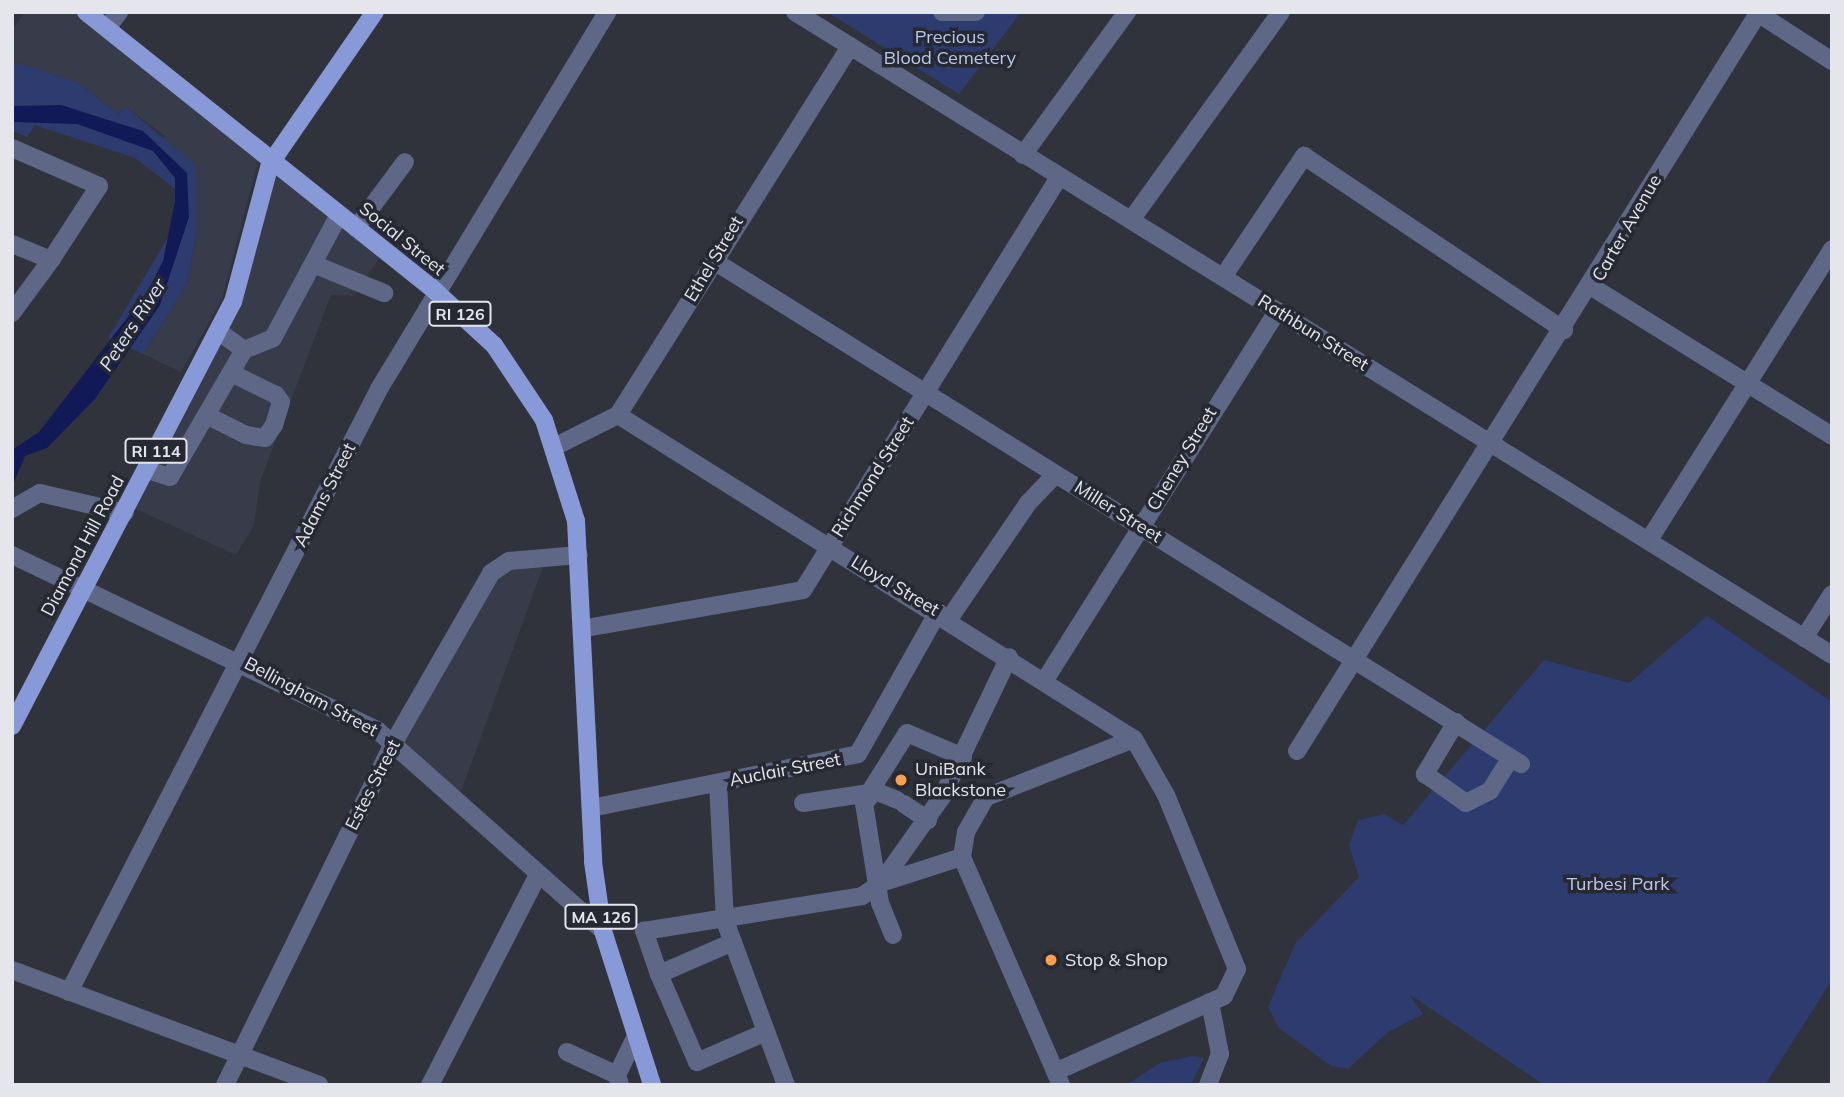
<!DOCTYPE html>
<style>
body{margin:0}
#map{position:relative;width:1844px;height:1097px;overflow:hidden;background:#30333c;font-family:Mulish,sans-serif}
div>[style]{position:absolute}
.built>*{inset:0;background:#373b4a}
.green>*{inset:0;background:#2d3b6e}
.water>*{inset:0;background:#111a56}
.minor>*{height:18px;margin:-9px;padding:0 9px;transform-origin:9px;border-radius:9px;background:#5e6886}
.major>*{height:18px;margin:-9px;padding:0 9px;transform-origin:9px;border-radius:9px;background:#879ad7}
.dots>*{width:19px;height:19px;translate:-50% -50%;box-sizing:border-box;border:4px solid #262932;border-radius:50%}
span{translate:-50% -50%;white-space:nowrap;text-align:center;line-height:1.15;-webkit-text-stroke:7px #262932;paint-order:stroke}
.shield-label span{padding:2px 5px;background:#262932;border:2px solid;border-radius:5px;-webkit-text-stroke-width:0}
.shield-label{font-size:16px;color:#e4e6ec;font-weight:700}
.park-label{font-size:18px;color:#bac8ee}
.street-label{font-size:18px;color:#e4e6ec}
.poi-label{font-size:18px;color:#e4e6ec}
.left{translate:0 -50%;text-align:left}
.water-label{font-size:19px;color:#dbe1f5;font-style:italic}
.frame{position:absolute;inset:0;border:14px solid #e4e6ec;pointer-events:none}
</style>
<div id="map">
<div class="built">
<div style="clip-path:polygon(25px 12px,88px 12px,259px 157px,222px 299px,181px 372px,143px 354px,187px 284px,197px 233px,161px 141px,165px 136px,126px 107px,118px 114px,79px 83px,12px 61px,12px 30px)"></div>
<div style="clip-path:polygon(266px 166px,382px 254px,354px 296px,331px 295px,260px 482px,254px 525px,236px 555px,123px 503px,234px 282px)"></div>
<div style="clip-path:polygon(546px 559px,459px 797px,399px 745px,484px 573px)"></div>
</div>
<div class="green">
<div style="clip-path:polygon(827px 12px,1021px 12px,959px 94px)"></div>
<div style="clip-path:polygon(12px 61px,79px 83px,118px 114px,126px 107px,196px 165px,197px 233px,187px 284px,143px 354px,108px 338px,170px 234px,179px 192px,135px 158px,35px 125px,27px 137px,12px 131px)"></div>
<div style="clip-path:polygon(1707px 616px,1832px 702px,1832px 980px,1765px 1085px,1544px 1085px,1409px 994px,1423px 1014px,1388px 1032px,1348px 1069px,1331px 1066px,1279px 1028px,1268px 1007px,1295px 944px,1359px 877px,1349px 845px,1358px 820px,1384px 814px,1403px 825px,1544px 660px,1629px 683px)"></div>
<div style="clip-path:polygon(1191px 1056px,1204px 1058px,1191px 1085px,1126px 1085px,1160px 1063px)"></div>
</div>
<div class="water">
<div style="clip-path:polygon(61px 105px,143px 131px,187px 173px,189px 217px,160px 305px,95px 399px,47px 448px,25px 456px,12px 487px,12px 450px,39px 432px,148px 291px,163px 261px,175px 202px,175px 178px,153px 151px,77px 124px,12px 122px,12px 106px)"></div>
</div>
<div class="minor">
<div style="left:795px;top:12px;width:1220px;rotate:31.8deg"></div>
<div style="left:942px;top:12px;width:34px"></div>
<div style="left:1759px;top:14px;width:87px;rotate:32.8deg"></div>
<div style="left:107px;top:28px;width:20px;rotate:-53deg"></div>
<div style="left:12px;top:148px;width:95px;rotate:23.6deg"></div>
<div style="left:99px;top:186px;width:88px;rotate:123deg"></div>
<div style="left:51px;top:260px;width:42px;rotate:-157.7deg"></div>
<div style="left:1023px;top:155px;width:177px;rotate:-54deg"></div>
<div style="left:1131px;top:220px;width:256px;rotate:-54.2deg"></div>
<div style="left:356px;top:228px;width:82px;rotate:-53.4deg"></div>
<div style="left:714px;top:261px;width:951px;rotate:31.94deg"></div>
<div style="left:313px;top:264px;width:77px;rotate:22.2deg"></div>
<div style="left:1223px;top:277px;width:146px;rotate:-56.2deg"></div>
<div style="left:1304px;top:156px;width:313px;rotate:33.8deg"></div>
<div style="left:1592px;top:287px;width:282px;rotate:31.8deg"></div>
<div style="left:12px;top:313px;width:66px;rotate:-53.7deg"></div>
<div style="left:218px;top:331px;width:32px;rotate:36deg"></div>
<div style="left:244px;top:350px;width:31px;rotate:-22deg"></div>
<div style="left:273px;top:338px;width:140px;rotate:-61.8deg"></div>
<div style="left:618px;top:415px;width:609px;rotate:32.12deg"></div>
<div style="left:1134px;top:739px;width:64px;rotate:60.3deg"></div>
<div style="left:1166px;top:795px;width:188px;rotate:67.8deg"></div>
<div style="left:1237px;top:969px;width:30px;rotate:116deg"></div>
<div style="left:1224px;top:996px;width:185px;rotate:155.8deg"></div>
<div style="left:208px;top:416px;width:42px;rotate:26.6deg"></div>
<div style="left:246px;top:435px;width:19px;rotate:9deg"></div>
<div style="left:265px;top:438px;width:16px;rotate:-55deg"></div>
<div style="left:274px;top:425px;width:24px;rotate:-73deg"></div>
<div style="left:281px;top:402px;width:9px;rotate:-126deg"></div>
<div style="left:276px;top:395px;width:50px;rotate:-153.9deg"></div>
<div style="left:556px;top:446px;width:69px;rotate:-26.6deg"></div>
<div style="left:618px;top:415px;width:436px;rotate:-57.8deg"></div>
<div style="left:147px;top:470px;width:24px;rotate:17deg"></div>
<div style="left:170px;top:477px;width:147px;rotate:-59.8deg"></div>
<div style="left:12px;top:509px;width:32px;rotate:-30deg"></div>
<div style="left:40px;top:493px;width:87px;rotate:13.2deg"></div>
<div style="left:1649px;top:540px;width:344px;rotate:-57.8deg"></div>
<div style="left:12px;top:555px;width:405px;rotate:25.6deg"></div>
<div style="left:377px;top:730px;width:302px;rotate:41.6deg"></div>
<div style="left:949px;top:619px;width:140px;rotate:-55.7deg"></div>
<div style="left:1028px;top:503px;width:40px;rotate:-46deg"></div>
<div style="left:586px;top:628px;width:220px;rotate:-9.9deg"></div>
<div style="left:803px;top:590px;width:486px;rotate:-58.2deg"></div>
<div style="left:1804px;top:638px;width:52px;rotate:-57.5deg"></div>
<div style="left:1045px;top:680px;width:436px;rotate:-57.8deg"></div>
<div style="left:1456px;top:722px;width:61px;rotate:120.8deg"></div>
<div style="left:1425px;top:774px;width:50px;rotate:35.3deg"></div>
<div style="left:1466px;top:803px;width:27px;rotate:-27deg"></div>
<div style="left:1490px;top:791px;width:39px;rotate:-58deg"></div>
<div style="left:1297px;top:751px;width:872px;rotate:-57.99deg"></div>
<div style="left:718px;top:783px;width:138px;rotate:87.1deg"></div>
<div style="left:725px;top:921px;width:175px;rotate:69.6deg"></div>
<div style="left:803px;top:803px;width:67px;rotate:-8.6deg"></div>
<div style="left:869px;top:793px;width:71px;rotate:-57.7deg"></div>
<div style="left:907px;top:733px;width:61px;rotate:23.2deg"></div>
<div style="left:904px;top:804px;width:29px;rotate:34deg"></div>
<div style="left:591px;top:808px;width:272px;rotate:-11.4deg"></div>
<div style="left:858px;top:754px;width:163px;rotate:-60.6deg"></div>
<div style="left:881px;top:883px;width:105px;rotate:-54.7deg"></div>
<div style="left:942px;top:797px;width:155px;rotate:-64.4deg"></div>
<div style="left:893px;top:935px;width:35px;rotate:-112deg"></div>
<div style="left:880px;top:903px;width:101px;rotate:-99.1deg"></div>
<div style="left:864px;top:803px;width:16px;rotate:-47deg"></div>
<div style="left:875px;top:791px;width:24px;rotate:22deg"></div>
<div style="left:733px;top:942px;width:81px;rotate:156.6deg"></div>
<div style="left:659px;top:974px;width:96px;rotate:66.6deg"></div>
<div style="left:697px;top:1062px;width:75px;rotate:-23.5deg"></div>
<div style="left:12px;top:970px;width:328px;rotate:20.5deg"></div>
<div style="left:659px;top:974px;width:46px;rotate:-109.2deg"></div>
<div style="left:644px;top:931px;width:221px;rotate:-9.1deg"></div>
<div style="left:862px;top:896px;width:23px;rotate:-34deg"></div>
<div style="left:881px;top:883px;width:85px;rotate:-17.8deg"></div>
<div style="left:69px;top:992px;width:678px;rotate:-62.79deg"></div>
<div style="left:379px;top:389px;width:441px;rotate:-58.8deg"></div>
<div style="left:567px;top:1052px;width:55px;rotate:24.7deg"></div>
<div style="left:225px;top:1085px;width:382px;rotate:-63.8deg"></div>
<div style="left:394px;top:742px;width:195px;rotate:-60.1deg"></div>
<div style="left:491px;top:573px;width:22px;rotate:-34deg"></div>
<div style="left:509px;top:561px;width:70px;rotate:-4.9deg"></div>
<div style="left:430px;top:1085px;width:234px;rotate:-62.8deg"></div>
<div style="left:620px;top:1085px;width:10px;rotate:-107deg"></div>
<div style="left:617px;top:1075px;width:41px;rotate:-64.1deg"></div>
<div style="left:1061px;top:1085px;width:249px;rotate:-113.5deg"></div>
<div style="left:962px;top:857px;width:25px;rotate:-81deg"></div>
<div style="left:966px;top:832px;width:40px;rotate:-60.3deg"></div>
<div style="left:986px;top:797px;width:159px;rotate:-21.4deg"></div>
<div style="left:1208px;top:1085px;width:33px;rotate:-69deg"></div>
<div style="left:1220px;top:1054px;width:53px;rotate:-100.9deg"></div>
</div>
<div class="major">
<div style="left:86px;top:12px;width:447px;rotate:38.6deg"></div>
<div style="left:435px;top:291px;width:80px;rotate:42.5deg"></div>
<div style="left:494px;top:345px;width:90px;rotate:56.3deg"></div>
<div style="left:544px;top:420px;width:106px;rotate:72.4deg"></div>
<div style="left:576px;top:521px;width:341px;rotate:87.1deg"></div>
<div style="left:593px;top:862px;width:70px;rotate:81.8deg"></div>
<div style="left:603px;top:931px;width:162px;rotate:72.3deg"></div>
<div style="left:12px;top:726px;width:478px;rotate:-62.5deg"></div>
<div style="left:233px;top:302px;width:143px;rotate:-75deg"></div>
<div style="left:270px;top:164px;width:185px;rotate:-55.4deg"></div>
</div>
<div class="dots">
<div style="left:901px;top:780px;background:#f99f4d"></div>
<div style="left:1051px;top:960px;background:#f99f4d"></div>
</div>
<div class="shield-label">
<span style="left:460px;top:314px">RI 126</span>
<span style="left:156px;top:451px">RI 114</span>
<span style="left:601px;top:917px">MA 126</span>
</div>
<div class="park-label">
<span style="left:950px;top:48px">Precious<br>Blood Cemetery</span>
<span style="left:1618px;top:884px">Turbesi Park</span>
</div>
<div class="street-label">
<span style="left:1627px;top:228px;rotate:-60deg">Carter Avenue</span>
<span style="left:402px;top:239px;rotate:39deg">Social Street</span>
<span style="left:714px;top:259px;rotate:-59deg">Ethel Street</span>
<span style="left:1313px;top:333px;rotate:32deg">Rathbun Street</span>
<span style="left:1182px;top:459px;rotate:-59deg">Cheney Street</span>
<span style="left:873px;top:477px;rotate:-58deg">Richmond Street</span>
<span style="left:325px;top:495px;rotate:-63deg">Adams Street</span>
<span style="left:1118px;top:512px;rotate:32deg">Miller Street</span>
<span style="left:83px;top:546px;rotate:-62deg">Diamond Hill Road</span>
<span style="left:895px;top:586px;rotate:31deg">Lloyd Street</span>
<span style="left:311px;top:697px;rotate:28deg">Bellingham Street</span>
<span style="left:785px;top:770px;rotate:-11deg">Auclair Street</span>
<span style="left:373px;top:785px;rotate:-63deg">Estes Street</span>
</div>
<div class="poi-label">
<span class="left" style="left:915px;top:780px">UniBank<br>Blackstone</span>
<span class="left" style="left:1065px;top:960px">Stop &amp; Shop</span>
</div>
<div class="water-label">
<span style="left:133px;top:325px;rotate:-57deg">Peters River</span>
</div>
<div class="frame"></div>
</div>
